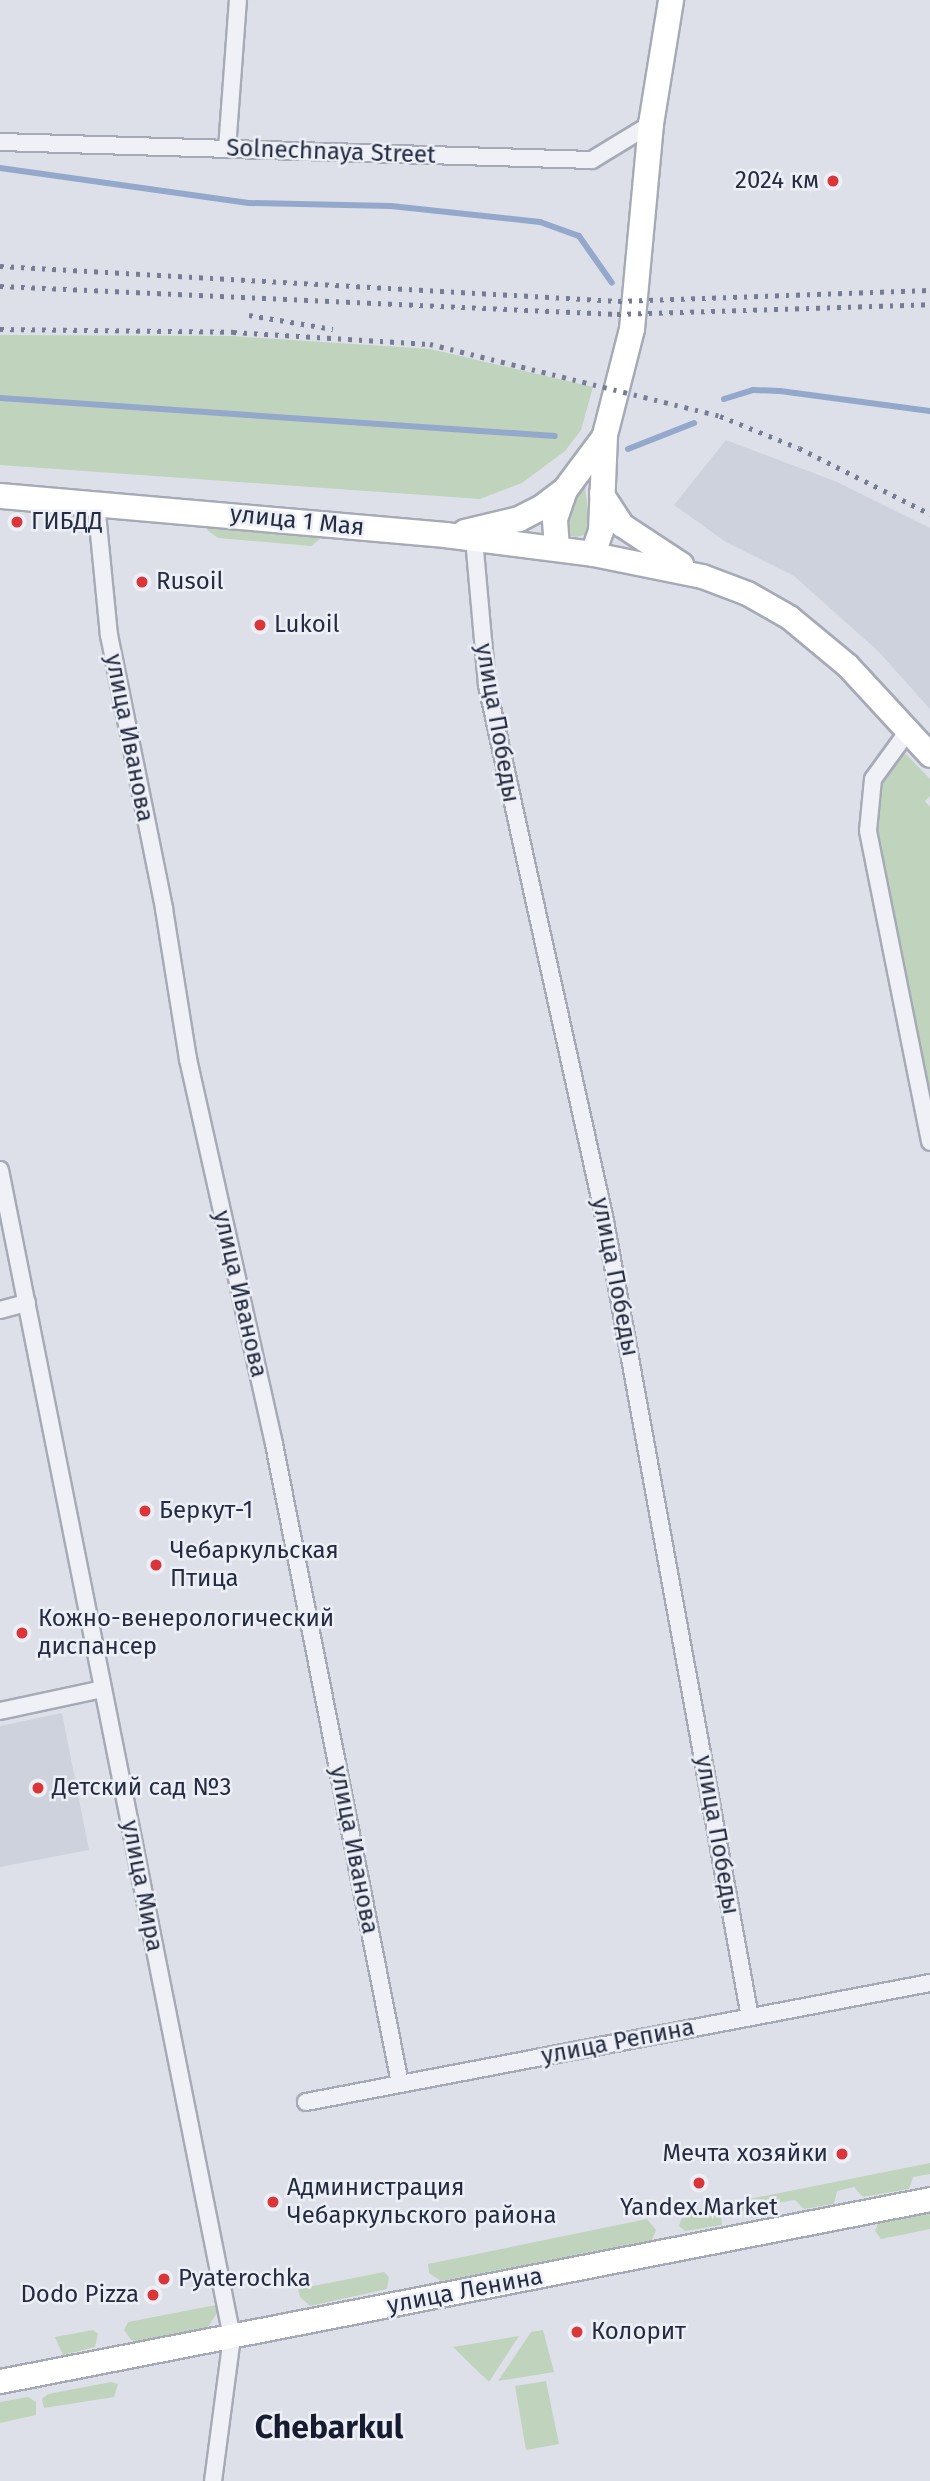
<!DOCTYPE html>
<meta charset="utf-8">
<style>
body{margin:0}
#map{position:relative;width:930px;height:2481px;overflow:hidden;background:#dde0e8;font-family:"Fira Sans",sans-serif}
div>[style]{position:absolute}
.built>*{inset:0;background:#ced2dd}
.green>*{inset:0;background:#c0d3bd}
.stream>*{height:6px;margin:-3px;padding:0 3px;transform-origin:3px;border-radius:3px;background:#94a8cc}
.roads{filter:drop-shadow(2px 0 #a6aab6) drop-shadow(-2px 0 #a6aab6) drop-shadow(0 2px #a6aab6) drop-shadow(0 -2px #a6aab6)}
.street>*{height:16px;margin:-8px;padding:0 8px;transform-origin:8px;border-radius:8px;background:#f0f1f6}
.secondary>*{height:23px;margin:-11.5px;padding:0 11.5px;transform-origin:11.5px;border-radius:11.5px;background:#fff}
.primary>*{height:24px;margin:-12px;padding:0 12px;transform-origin:12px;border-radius:12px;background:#fff}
.rail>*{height:5px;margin-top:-2.5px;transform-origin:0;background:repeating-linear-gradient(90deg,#757c93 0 3.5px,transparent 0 10.5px)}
.dots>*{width:19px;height:19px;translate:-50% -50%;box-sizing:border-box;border:4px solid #eceff6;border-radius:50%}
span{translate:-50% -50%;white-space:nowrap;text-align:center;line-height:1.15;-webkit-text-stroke:5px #eceff6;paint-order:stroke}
.street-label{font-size:24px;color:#252b40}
.poi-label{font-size:24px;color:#252b40}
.right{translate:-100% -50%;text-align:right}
.left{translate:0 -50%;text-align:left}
.district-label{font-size:32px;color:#171d31;font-weight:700}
</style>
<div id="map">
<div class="built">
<div style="clip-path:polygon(726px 440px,837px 482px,930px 528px,930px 709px,878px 651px,794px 576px,726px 542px,674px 505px)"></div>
<div style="clip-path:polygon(62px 1713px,89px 1850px,0 1867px,0 1726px)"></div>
</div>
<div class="green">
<div style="clip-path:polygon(0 335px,231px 336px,430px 349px,593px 387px,581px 430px,565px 451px,522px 483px,480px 499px,0 465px)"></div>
<div style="clip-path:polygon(585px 487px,590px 525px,585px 535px,576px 537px,567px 535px,563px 518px)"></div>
<div style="clip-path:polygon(208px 523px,321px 532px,320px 539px,311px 546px,218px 538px,207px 530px)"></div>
<div style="clip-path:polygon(904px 752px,930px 779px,930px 796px,925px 801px,930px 807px,930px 1096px,877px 830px,882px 785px)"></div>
<div style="clip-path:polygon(930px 2163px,930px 2174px,913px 2177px,909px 2189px,863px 2197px,854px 2187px,837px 2191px,834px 2204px,804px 2209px,795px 2200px,770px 2204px,768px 2215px,751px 2218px,742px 2209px,721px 2214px,722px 2225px,685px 2231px,679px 2226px,684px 2212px)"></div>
<div style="clip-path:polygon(930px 2212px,930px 2229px,881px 2239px,875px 2231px,879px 2221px)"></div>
<div style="clip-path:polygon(647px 2219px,656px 2230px,652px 2240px,441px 2281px,429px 2273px,428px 2264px)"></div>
<div style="clip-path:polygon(384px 2272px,389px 2277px,387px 2289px,310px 2306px,300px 2297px,298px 2289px)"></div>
<div style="clip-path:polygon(216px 2305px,221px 2307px,208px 2327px,142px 2342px,131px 2340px,124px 2330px,128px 2322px)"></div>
<div style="clip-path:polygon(93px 2330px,98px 2334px,95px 2347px,63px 2355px,55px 2337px)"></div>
<div style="clip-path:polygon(543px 2330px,554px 2372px,498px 2381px,531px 2332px)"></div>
<div style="clip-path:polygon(519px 2336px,489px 2382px,453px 2347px)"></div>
<div style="clip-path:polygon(546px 2381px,559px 2444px,526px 2450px,515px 2386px)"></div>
<div style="clip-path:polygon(111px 2382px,118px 2384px,114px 2397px,44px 2408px,42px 2399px,48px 2394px)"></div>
<div style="clip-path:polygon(28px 2397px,36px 2402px,36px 2415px,0 2423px,0 2402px)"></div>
</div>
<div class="stream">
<div style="left:0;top:168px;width:251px;rotate:8deg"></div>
<div style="left:249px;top:203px;width:142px;rotate:1.2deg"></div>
<div style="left:391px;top:206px;width:150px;rotate:6.1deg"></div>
<div style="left:540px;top:222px;width:41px;rotate:19.7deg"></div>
<div style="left:579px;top:236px;width:57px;rotate:54.9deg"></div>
<div style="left:0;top:398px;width:556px;rotate:3.92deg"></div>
<div style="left:724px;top:399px;width:30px;rotate:-17deg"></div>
<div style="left:753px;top:390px;width:27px;rotate:2deg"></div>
<div style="left:780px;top:391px;width:151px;rotate:7.6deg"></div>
<div style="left:628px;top:449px;width:71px;rotate:-21.5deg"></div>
</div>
<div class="roads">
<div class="street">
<div style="left:0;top:142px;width:592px;rotate:1.74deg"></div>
<div style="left:592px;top:160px;width:69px;rotate:-31.4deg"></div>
<div style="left:227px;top:149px;width:149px;rotate:-85.8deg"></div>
<div style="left:96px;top:503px;width:133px;rotate:84.4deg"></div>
<div style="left:109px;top:635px;width:279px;rotate:78.6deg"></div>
<div style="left:164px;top:909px;width:152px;rotate:80.9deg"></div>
<div style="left:188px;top:1059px;width:394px;rotate:77.4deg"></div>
<div style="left:274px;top:1444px;width:651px;rotate:78.85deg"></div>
<div style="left:474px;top:539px;width:147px;rotate:84.9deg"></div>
<div style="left:487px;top:685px;width:549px;rotate:77.58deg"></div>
<div style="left:605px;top:1221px;width:809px;rotate:79.68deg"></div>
<div style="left:908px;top:731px;width:59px;rotate:126.1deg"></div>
<div style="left:873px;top:779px;width:52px;rotate:95.5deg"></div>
<div style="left:868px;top:831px;width:317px;rotate:78.7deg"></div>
<div style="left:0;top:1170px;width:1190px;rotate:78.76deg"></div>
<div style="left:232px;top:2337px;width:145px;rotate:97.5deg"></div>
<div style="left:0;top:1310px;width:28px;rotate:-15deg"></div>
<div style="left:0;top:1711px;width:105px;rotate:-12.1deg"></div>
<div style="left:306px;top:2102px;width:635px;rotate:-10.8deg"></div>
</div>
<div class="secondary">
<div style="left:601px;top:493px;width:38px;rotate:57deg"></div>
<div style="left:622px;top:525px;width:71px;rotate:33.5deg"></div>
<div style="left:593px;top:554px;width:111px;rotate:11.4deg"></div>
<div style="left:702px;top:576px;width:48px;rotate:20.7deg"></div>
<div style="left:747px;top:593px;width:48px;rotate:29.7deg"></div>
<div style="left:789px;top:617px;width:75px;rotate:39.6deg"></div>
<div style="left:847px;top:665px;width:122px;rotate:47.3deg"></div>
<div style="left:0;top:2381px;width:948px;rotate:-11.07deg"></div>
</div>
<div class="primary">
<div style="left:0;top:496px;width:447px;rotate:5deg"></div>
<div style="left:445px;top:535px;width:149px;rotate:7.3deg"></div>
<div style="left:593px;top:554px;width:24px;rotate:-71deg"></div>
<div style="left:601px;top:531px;width:96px;rotate:-87.6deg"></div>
<div style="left:605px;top:435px;width:109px;rotate:-75.7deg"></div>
<div style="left:632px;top:329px;width:206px;rotate:-84.7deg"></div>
<div style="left:651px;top:124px;width:126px;rotate:-80.8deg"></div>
<div style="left:465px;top:532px;width:56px;rotate:-13.5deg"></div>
<div style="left:519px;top:519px;width:25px;rotate:-27deg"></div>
<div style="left:541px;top:508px;width:30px;rotate:-37deg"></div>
<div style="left:565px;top:490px;width:64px;rotate:-53.3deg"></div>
<div style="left:557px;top:549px;width:30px;rotate:-94deg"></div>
<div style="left:555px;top:519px;width:31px;rotate:-71deg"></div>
</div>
</div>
<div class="rail">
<div style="left:0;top:266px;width:619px;rotate:3.24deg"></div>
<div style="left:618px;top:301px;width:312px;rotate:-2deg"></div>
<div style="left:0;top:286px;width:618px;rotate:2.6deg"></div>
<div style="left:617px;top:314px;width:313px;rotate:-1.8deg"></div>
<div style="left:249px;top:315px;width:85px;rotate:9.5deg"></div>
<div style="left:0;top:329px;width:233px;rotate:0.7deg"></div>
<div style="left:233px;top:332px;width:197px;rotate:3.5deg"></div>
<div style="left:430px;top:344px;width:299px;rotate:13.9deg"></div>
<div style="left:720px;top:416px;width:85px;rotate:22.1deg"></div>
<div style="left:799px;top:448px;width:147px;rotate:26.7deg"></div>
</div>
<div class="dots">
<div style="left:833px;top:181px;background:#da3539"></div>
<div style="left:17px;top:522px;background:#da3539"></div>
<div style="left:142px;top:582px;background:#da3539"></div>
<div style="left:260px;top:625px;background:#da3539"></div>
<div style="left:145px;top:1511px;background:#da3539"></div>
<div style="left:156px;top:1565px;background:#da3539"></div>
<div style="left:22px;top:1633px;background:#da3539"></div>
<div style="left:38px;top:1788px;background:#da3539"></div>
<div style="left:842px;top:2154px;background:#da3539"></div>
<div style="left:699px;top:2183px;background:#da3539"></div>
<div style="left:273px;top:2202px;background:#da3539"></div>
<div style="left:164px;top:2279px;background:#da3539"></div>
<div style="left:153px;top:2295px;background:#da3539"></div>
<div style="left:577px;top:2332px;background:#da3539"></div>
</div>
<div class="street-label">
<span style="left:331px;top:152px;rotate:2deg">Solnechnaya Street</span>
<span style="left:297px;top:521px;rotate:6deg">улица 1 Мая</span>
<span style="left:497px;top:723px;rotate:80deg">улица Победы</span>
<span style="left:129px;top:738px;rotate:79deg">улица Иванова</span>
<span style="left:615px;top:1277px;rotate:79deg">улица Победы</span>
<span style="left:240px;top:1294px;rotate:77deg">улица Иванова</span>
<span style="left:717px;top:1835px;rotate:80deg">улица Победы</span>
<span style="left:354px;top:1850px;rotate:79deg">улица Иванова</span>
<span style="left:142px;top:1886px;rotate:79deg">улица Мира</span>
<span style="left:618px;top:2042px;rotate:-11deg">улица Репина</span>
<span style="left:465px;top:2291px;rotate:-11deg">улица Ленина</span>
</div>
<div class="poi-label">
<span class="right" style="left:819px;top:181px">2024 км</span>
<span class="left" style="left:31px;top:522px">ГИБДД</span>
<span class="left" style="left:156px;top:582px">Rusoil</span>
<span class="left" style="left:274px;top:625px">Lukoil</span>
<span class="left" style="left:159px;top:1511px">Беркут-1</span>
<span class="left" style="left:170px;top:1565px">Чебаркульская<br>Птица</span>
<span class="left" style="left:38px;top:1633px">Кожно-венерологический<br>диспансер</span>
<span class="left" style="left:52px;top:1788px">Детский сад №3</span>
<span class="right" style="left:828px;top:2154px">Мечта хозяйки</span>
<span class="left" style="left:287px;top:2202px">Администрация<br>Чебаркульского района</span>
<span style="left:699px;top:2208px">Yandex.Market</span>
<span class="left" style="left:178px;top:2279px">Pyaterochka</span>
<span class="right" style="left:139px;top:2295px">Dodo Pizza</span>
<span class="left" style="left:591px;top:2332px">Колорит</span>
</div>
<div class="district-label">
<span style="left:329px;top:2427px">Chebarkul</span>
</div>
</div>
